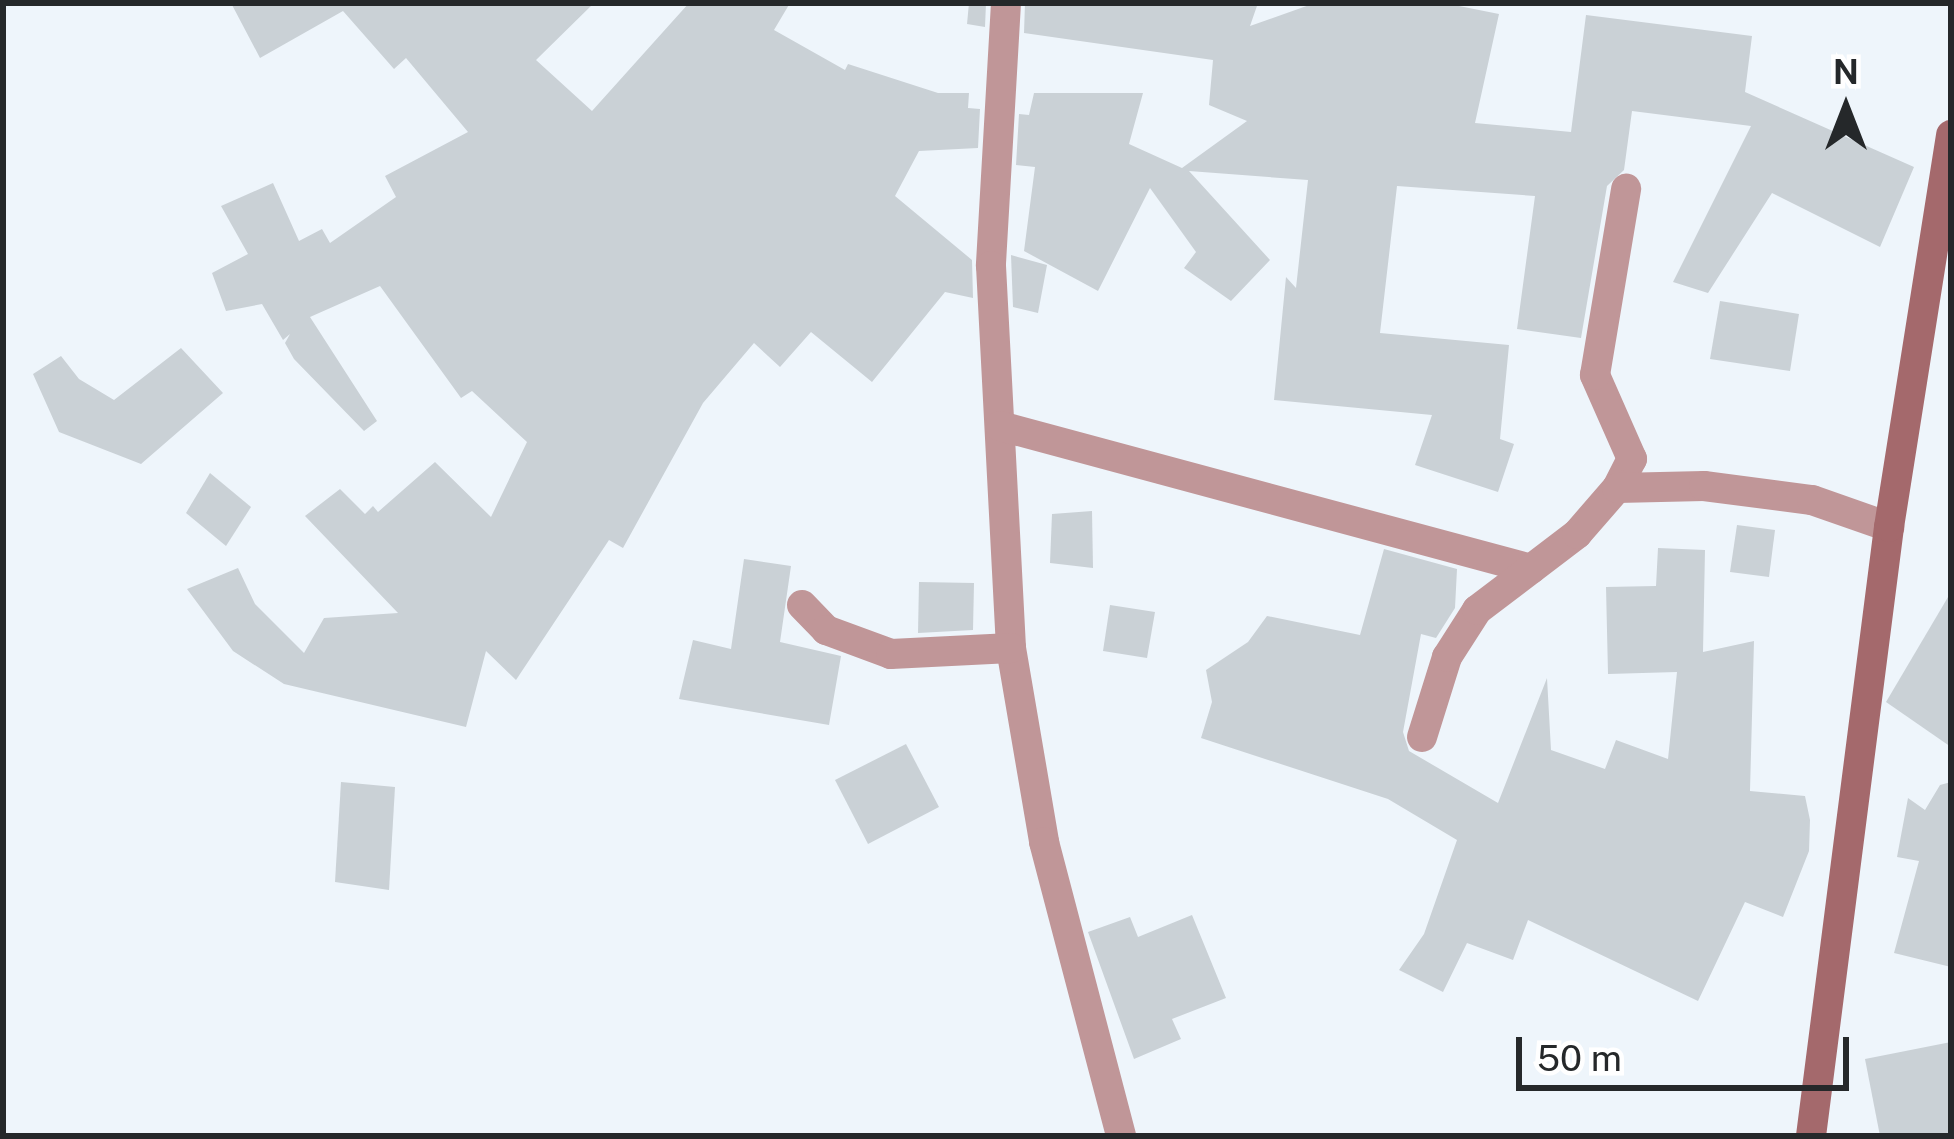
<!DOCTYPE html>
<style>
body{margin:0}
#map{position:relative;width:1954px;height:1139px;overflow:hidden;background:#eef5fb;font-family:"Public Sans",sans-serif}
div>[style]{position:absolute}
.building>*{inset:0;background:#cad1d6}
.street>*{height:30px;margin:-15px;padding:0 15px;transform-origin:15px;border-radius:15px;background:#c09698}
.secondary>*{height:30px;margin:-15px;padding:0 15px;transform-origin:15px;border-radius:15px;background:#a4696c}
span{translate:-50% -50%;white-space:nowrap;text-align:center;line-height:1.15;-webkit-text-stroke:10px #fff;paint-order:stroke}
.frame{position:absolute;inset:0;border:6px solid #25282a;pointer-events:none}
.north{position:absolute;left:1786px;top:48px;width:120px;height:120px;-webkit-text-stroke:9px #fff;paint-order:stroke;rotate:0deg;font-size:33px;font-weight:700;line-height:48px;text-align:center;color:#25282a}
.north::after{content:'';display:block;margin:auto;width:42px;height:54px;background:#25282a;clip-path:polygon(50% 0,100% 100%,50% 72%,0 100%)}
.scale{position:absolute;left:1516px;top:1037px;width:333px;height:54px;box-sizing:border-box;border:6px solid #25282a;border-top:0;padding-left:15px;font-size:36px;line-height:42px;white-space:nowrap;color:#25282a;-webkit-text-stroke:9px #fff;paint-order:stroke}
</style>
<div id="map">
<div class="building">
<div style="clip-path:polygon(231px 3px,594px 3px,536px 60px,592px 111px,689px 3px,790px 3px,774px 30px,845px 70px,848px 64px,938px 93px,969px 93px,968px 108px,980px 109px,978px 148px,919px 151px,895px 196px,972px 260px,973px 298px,945px 292px,872px 382px,811px 332px,780px 367px,754px 343px,703px 403px,623px 548px,609px 540px,516px 680px,486px 651px,466px 727px,284px 684px,233px 651px,187px 589px,238px 568px,255px 604px,304px 653px,324px 618px,398px 613px,305px 516px,340px 489px,365px 514px,373px 506px,378px 512px,435px 462px,491px 517px,527px 442px,472px 391px,461px 398px,380px 286px,310px 317px,377px 421px,364px 431px,294px 359px,285px 343px,290px 334px,283px 340px,262px 304px,226px 311px,212px 273px,248px 254px,221px 206px,273px 183px,299px 241px,322px 229px,330px 243px,396px 197px,385px 176px,468px 132px,406px 58px,394px 69px,343px 11px,260px 58px)"></div>
<div style="clip-path:polygon(969px 3px,986px 3px,985px 27px,967px 24px)"></div>
<div style="clip-path:polygon(1025px 3px,1258px 3px,1250px 26px,1315px 3px,1444px 3px,1499px 14px,1475px 123px,1571px 132px,1586px 15px,1752px 36px,1745px 92px,1914px 167px,1880px 247px,1772px 193px,1708px 293px,1673px 282px,1751px 126px,1632px 111px,1624px 170px,1607px 186px,1581px 338px,1517px 329px,1535px 196px,1397px 186px,1380px 333px,1509px 345px,1500px 439px,1514px 444px,1498px 492px,1415px 465px,1432px 415px,1274px 400px,1286px 277px,1296px 288px,1308px 180px,1189px 171px,1270px 260px,1231px 301px,1184px 268px,1196px 252px,1150px 188px,1098px 291px,1024px 251px,1035px 167px,1016px 165px,1019px 114px,1029px 115px,1034px 93px,1143px 93px,1129px 144px,1182px 168px,1247px 121px,1209px 105px,1213px 60px,1024px 33px)"></div>
<div style="clip-path:polygon(1011px 255px,1047px 265px,1038px 313px,1013px 307px)"></div>
<div style="clip-path:polygon(1720px 301px,1799px 314px,1790px 371px,1710px 359px)"></div>
<div style="clip-path:polygon(181px 348px,223px 393px,141px 464px,59px 432px,33px 374px,61px 356px,79px 379px,114px 400px)"></div>
<div style="clip-path:polygon(210px 473px,251px 507px,226px 546px,186px 513px)"></div>
<div style="clip-path:polygon(1092px 511px,1093px 568px,1050px 563px,1052px 514px)"></div>
<div style="clip-path:polygon(1737px 525px,1775px 530px,1769px 577px,1730px 572px)"></div>
<div style="clip-path:polygon(1658px 548px,1705px 550px,1703px 652px,1754px 641px,1750px 791px,1805px 796px,1810px 820px,1809px 851px,1783px 917px,1745px 902px,1698px 1001px,1528px 920px,1513px 960px,1467px 943px,1443px 992px,1399px 970px,1424px 934px,1457px 840px,1388px 799px,1201px 738px,1212px 702px,1206px 670px,1248px 642px,1267px 616px,1360px 635px,1384px 549px,1457px 569px,1455px 608px,1436px 638px,1421px 634px,1403px 732px,1409px 751px,1498px 803px,1547px 678px,1551px 750px,1605px 769px,1616px 740px,1668px 759px,1677px 672px,1608px 674px,1606px 587px,1656px 586px)"></div>
<div style="clip-path:polygon(744px 559px,791px 566px,780px 642px,841px 656px,829px 725px,679px 699px,693px 640px,731px 649px)"></div>
<div style="clip-path:polygon(919px 582px,974px 583px,973px 630px,918px 633px)"></div>
<div style="clip-path:polygon(1951px 592px,1951px 747px,1886px 702px)"></div>
<div style="clip-path:polygon(1110px 605px,1155px 612px,1147px 658px,1103px 651px)"></div>
<div style="clip-path:polygon(906px 744px,939px 807px,868px 844px,835px 780px)"></div>
<div style="clip-path:polygon(341px 782px,395px 787px,389px 890px,335px 882px)"></div>
<div style="clip-path:polygon(1951px 782px,1951px 967px,1894px 953px,1919px 861px,1897px 857px,1908px 798px,1925px 810px,1940px 785px)"></div>
<div style="clip-path:polygon(1192px 915px,1226px 998px,1172px 1019px,1181px 1039px,1134px 1059px,1088px 932px,1130px 917px,1138px 937px)"></div>
<div style="clip-path:polygon(1951px 1042px,1951px 1136px,1880px 1136px,1865px 1059px)"></div>
</div>
<div class="street">
<div style="left:1006px;top:3px;width:263px;rotate:93.3deg"></div>
<div style="left:991px;top:266px;width:383px;rotate:87deg"></div>
<div style="left:1011px;top:648px;width:197px;rotate:80.3deg"></div>
<div style="left:1044px;top:842px;width:304px;rotate:75.3deg"></div>
<div style="left:1000px;top:426px;width:550px;rotate:15.07deg"></div>
<div style="left:1617px;top:488px;width:33px;rotate:-63deg"></div>
<div style="left:1632px;top:459px;width:92px;rotate:-113.8deg"></div>
<div style="left:1595px;top:375px;width:189px;rotate:-80.5deg"></div>
<div style="left:802px;top:605px;width:35px;rotate:46deg"></div>
<div style="left:826px;top:630px;width:69px;rotate:20.3deg"></div>
<div style="left:891px;top:654px;width:120px;rotate:-2.9deg"></div>
<div style="left:1422px;top:737px;width:84px;rotate:-72.6deg"></div>
<div style="left:1447px;top:657px;width:56px;rotate:-57.4deg"></div>
<div style="left:1477px;top:610px;width:126px;rotate:-37.2deg"></div>
<div style="left:1577px;top:534px;width:61px;rotate:-49deg"></div>
<div style="left:1617px;top:488px;width:87px;rotate:-1.3deg"></div>
<div style="left:1704px;top:486px;width:109px;rotate:7.4deg"></div>
<div style="left:1812px;top:500px;width:82px;rotate:19.3deg"></div>
</div>
<div class="secondary">
<div style="left:1811px;top:1136px;width:614px;rotate:-82.7deg"></div>
<div style="left:1889px;top:527px;width:397px;rotate:-81deg"></div>
</div>
<div class="frame"></div>
<div class="north">N</div>
<div class="scale">50 m</div>
</div>
